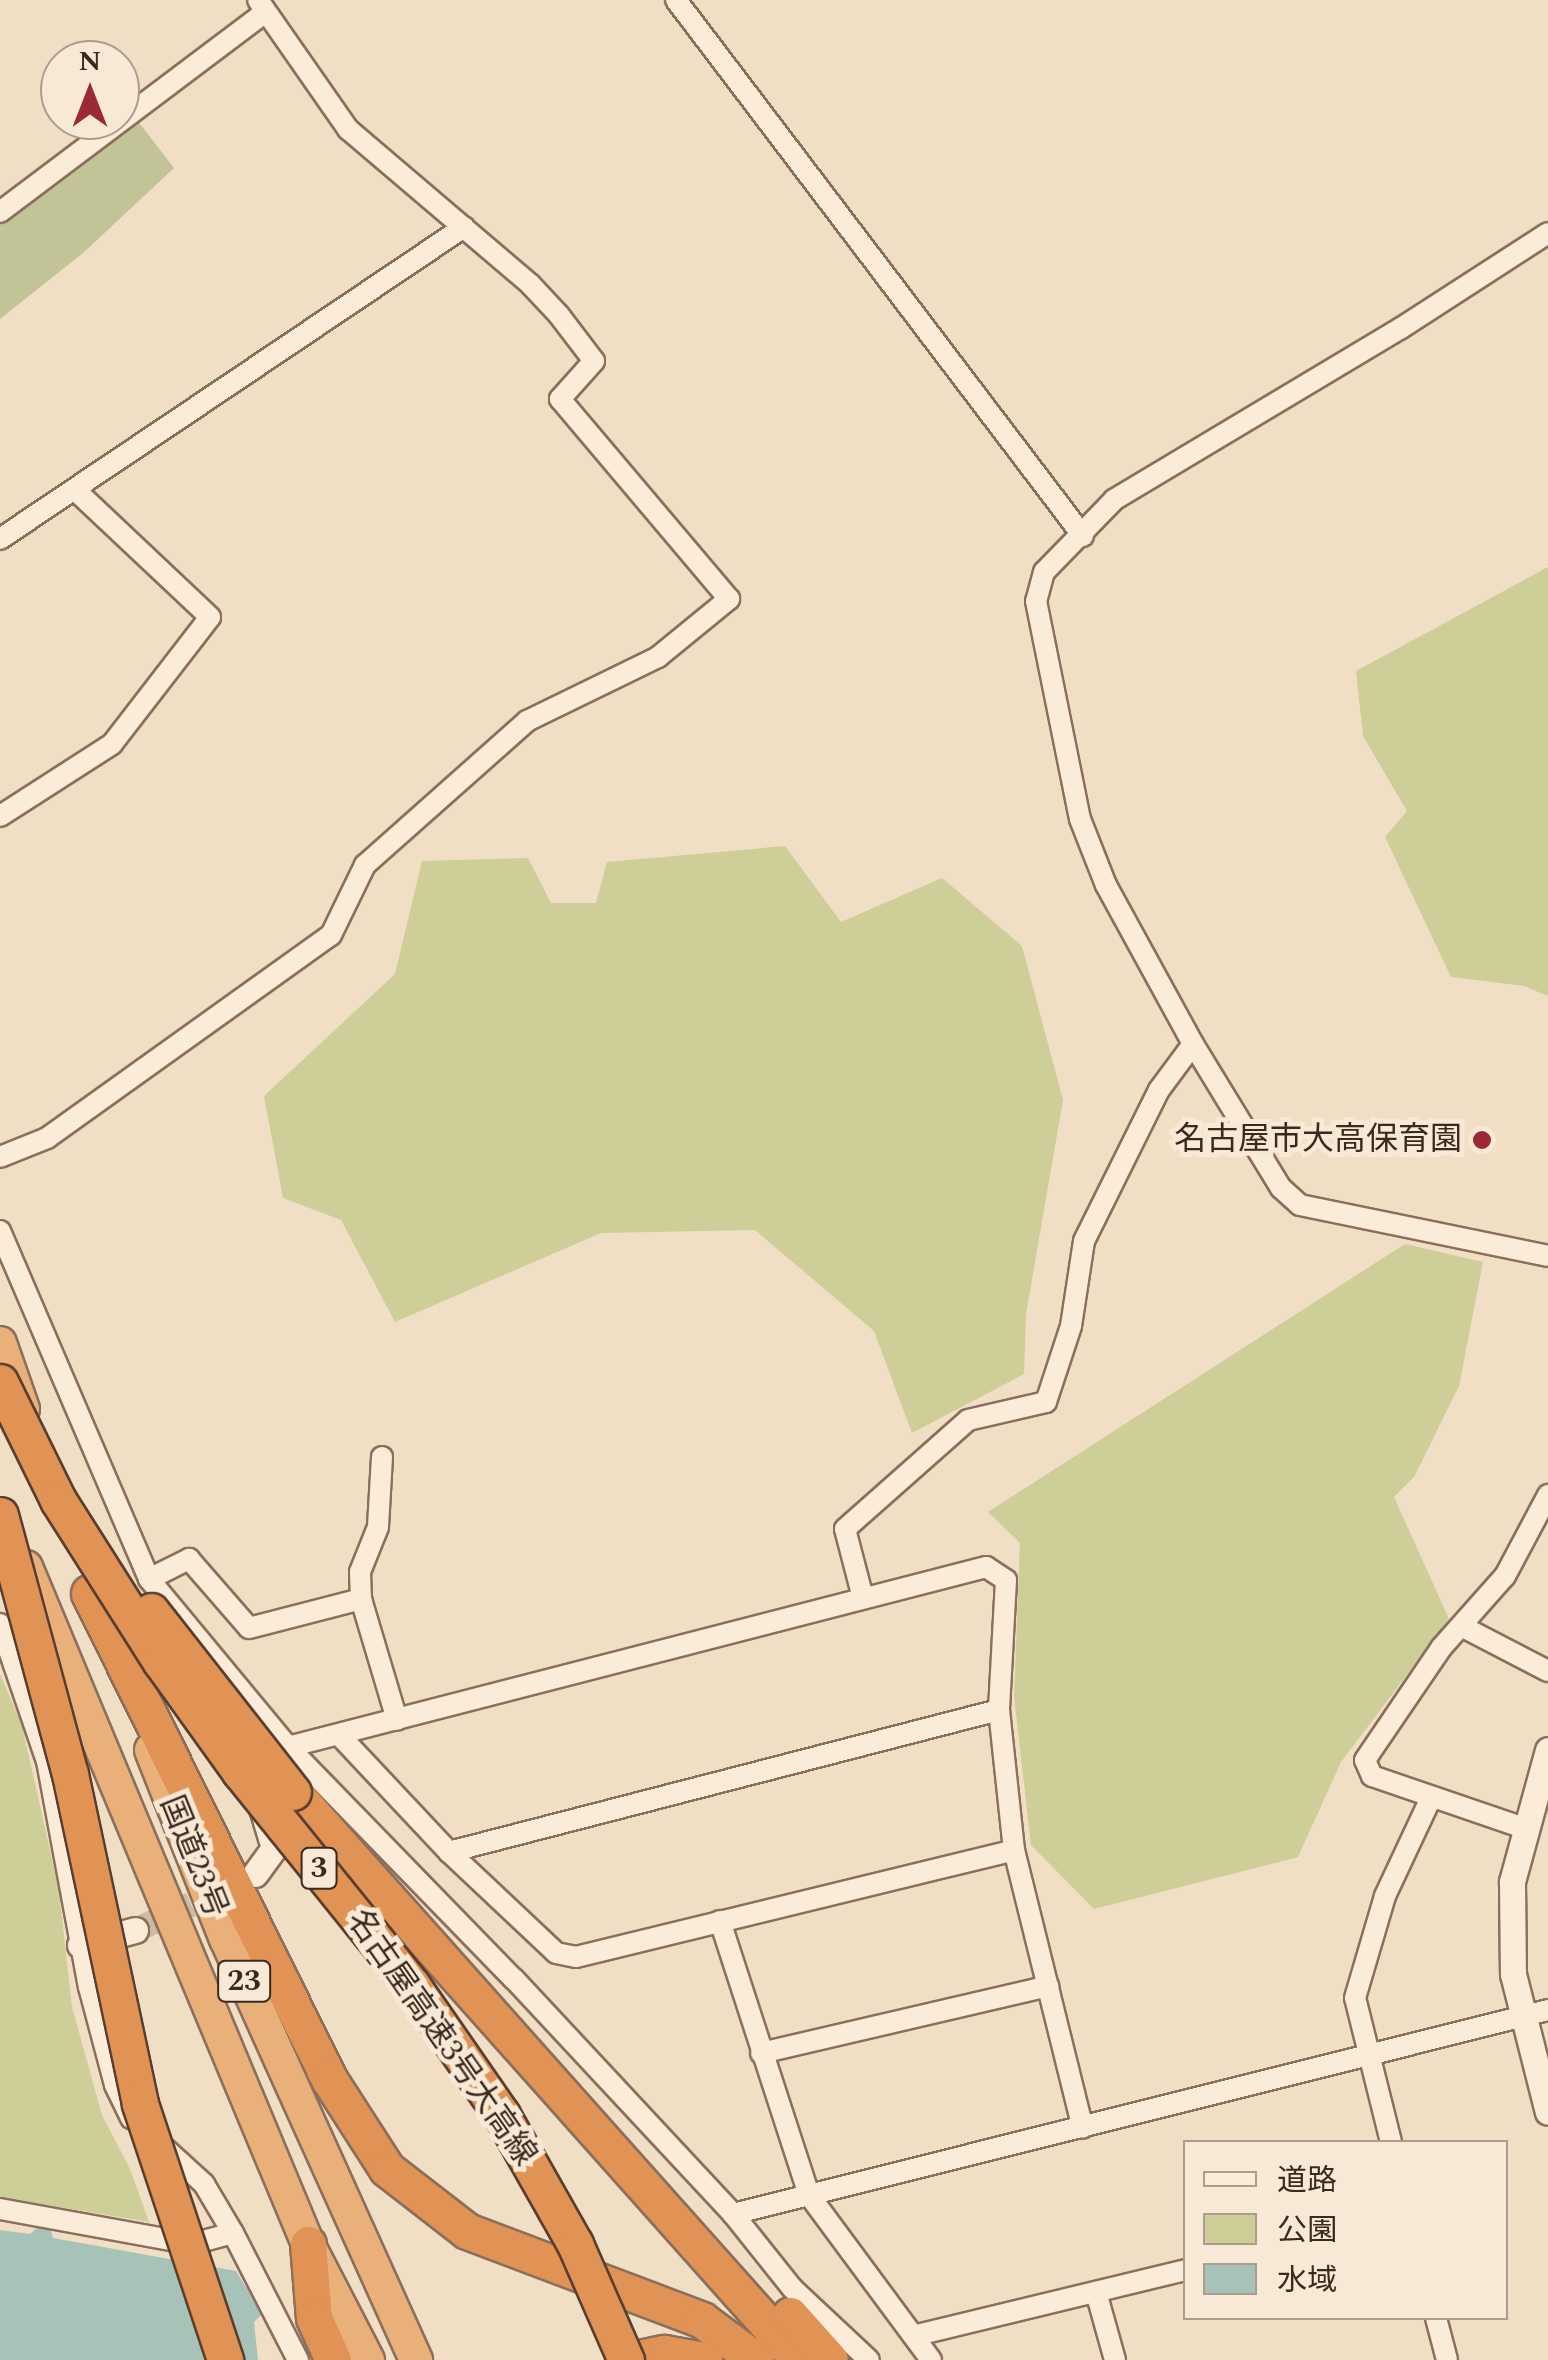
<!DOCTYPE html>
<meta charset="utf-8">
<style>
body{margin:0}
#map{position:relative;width:1548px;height:2360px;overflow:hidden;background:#f0dec5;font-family:Spectral,"Noto Sans JP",serif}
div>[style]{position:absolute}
.green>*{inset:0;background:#cece99}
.cemetery>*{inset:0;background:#c3c398}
.water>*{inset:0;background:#a7c3b7}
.tertiary-tunnel>*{height:25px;margin-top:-12.5px;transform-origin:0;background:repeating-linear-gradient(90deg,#ccbaa4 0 25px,transparent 0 37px)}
.roads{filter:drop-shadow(2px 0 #8b6f5b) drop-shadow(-2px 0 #8b6f5b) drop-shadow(0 2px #8b6f5b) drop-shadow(0 -2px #8b6f5b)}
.minor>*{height:20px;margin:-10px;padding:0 10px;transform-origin:10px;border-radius:10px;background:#faecd9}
.tertiary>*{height:25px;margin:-12.5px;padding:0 12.5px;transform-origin:12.5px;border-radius:12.5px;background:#faecd9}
.trunk>*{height:32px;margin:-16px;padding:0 16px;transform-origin:16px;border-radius:16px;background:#eab079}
.motorway>*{height:35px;margin:-17.5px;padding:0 17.5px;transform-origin:17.5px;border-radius:17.5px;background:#e09355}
.bridges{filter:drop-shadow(2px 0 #593e2f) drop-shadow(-2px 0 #593e2f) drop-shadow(0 2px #593e2f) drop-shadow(0 -2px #593e2f)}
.motorway-bridge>*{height:35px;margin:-17.5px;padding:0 17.5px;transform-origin:17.5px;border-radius:17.5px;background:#e09355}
.dots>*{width:28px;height:28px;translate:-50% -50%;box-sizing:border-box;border:5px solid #f7e9d5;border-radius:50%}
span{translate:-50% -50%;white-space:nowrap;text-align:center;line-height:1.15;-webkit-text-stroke:10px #f7e9d5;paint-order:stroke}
.shield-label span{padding:2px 8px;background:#f7e9d5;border:2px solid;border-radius:8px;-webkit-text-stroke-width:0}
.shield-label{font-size:30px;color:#3b291f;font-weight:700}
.poi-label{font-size:32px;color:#3b291f}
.right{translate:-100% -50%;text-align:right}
.street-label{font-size:32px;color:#3b291f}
.legend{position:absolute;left:1183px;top:2140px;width:325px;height:180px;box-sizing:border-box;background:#f7e9d5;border:2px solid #ac9c8c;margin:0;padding:12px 18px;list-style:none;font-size:30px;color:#3b291f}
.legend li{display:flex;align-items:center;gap:20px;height:50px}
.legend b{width:50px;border:2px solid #ac9c8c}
.north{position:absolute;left:40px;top:40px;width:100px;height:100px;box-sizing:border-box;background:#f7e9d5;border:2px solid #ac9c8c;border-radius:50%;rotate:0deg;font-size:28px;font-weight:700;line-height:40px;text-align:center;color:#3b291f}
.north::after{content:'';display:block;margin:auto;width:35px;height:45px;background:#9c2937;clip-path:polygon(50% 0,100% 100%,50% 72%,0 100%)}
</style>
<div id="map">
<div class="green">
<div style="clip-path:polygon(1548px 567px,1548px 996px,1524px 986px,1451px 977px,1385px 837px,1407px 811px,1363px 736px,1356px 671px)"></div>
<div style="clip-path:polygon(785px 846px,841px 922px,942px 878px,1022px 946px,1063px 1100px,1026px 1314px,1024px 1374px,912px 1433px,874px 1331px,755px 1230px,601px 1233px,395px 1322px,341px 1220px,283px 1198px,264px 1096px,395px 974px,422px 861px,528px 858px,551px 903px,596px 903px,607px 862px)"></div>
<div style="clip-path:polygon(1405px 1244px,1483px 1262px,1459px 1386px,1414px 1477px,1394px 1497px,1449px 1619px,1341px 1762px,1298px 1857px,1094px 1909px,1031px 1845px,1014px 1696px,1020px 1543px,988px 1512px)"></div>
<div style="clip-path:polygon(0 1674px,22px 1726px,59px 1890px,72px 2007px,102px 2115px,130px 2169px,149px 2222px,0 2197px)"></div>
</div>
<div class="cemetery">
<div style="clip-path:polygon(137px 120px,174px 168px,83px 253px,0 319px,0 222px)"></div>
</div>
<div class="water">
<div style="clip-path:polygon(42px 2223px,50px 2227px,53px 2238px,236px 2271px,262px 2314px,254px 2322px,258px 2360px,0 2360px,0 2230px,30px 2234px)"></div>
</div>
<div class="tertiary-tunnel">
<div style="left:135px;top:1930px;width:95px;rotate:-24.9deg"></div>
</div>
<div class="roads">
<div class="minor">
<div style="left:676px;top:0;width:673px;rotate:52.79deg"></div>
<div style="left:0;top:212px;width:332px;rotate:-37deg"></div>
<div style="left:1548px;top:233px;width:175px;rotate:147.1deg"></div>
<div style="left:1401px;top:328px;width:335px;rotate:149.1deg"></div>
<div style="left:1114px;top:500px;width:100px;rotate:134.2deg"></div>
<div style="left:1044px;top:572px;width:30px;rotate:105deg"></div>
<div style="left:1036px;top:601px;width:222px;rotate:78.6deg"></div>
<div style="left:1080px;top:819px;width:71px;rotate:68.5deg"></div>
<div style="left:1106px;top:885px;width:181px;rotate:61.3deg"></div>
<div style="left:1193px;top:1044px;width:169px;rotate:58.6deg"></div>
<div style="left:1281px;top:1188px;width:25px;rotate:42deg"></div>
<div style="left:1300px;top:1205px;width:253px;rotate:11.6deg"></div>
<div style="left:0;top:539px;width:559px;rotate:-33.92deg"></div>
<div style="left:0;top:816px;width:133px;rotate:-32.7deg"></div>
<div style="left:112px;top:744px;width:160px;rotate:-52.3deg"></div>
<div style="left:210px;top:617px;width:185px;rotate:-136.7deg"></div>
<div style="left:0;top:1157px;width:51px;rotate:-22deg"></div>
<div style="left:47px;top:1138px;width:349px;rotate:-35.6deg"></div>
<div style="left:331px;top:935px;width:78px;rotate:-64.1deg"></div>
<div style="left:365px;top:865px;width:217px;rotate:-41.6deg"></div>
<div style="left:527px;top:721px;width:146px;rotate:-26deg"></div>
<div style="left:658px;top:657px;width:92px;rotate:-39.2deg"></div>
<div style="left:729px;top:599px;width:262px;rotate:-130.2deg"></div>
<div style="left:560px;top:399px;width:51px;rotate:-48.2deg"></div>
<div style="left:594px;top:361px;width:58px;rotate:-127.3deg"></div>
<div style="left:559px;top:315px;width:42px;rotate:-133.1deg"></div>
<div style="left:530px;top:284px;width:239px;rotate:-139.6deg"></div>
<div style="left:348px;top:129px;width:157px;rotate:-124.9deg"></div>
<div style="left:0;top:1231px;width:379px;rotate:66.8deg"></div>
<div style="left:149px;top:1579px;width:218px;rotate:50.4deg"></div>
<div style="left:288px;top:1747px;width:324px;rotate:45.8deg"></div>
<div style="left:514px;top:1979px;width:321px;rotate:47deg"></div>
<div style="left:733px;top:2214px;width:95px;rotate:51.4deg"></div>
<div style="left:792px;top:2288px;width:105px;rotate:43.1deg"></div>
<div style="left:382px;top:1457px;width:70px;rotate:93.3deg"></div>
<div style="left:378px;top:1527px;width:48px;rotate:111.8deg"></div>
<div style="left:360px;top:1572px;width:27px;rotate:88deg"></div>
<div style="left:361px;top:1599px;width:126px;rotate:73.4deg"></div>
<div style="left:149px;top:1579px;width:45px;rotate:-26.6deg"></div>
<div style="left:189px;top:1559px;width:91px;rotate:49deg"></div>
<div style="left:249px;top:1628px;width:116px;rotate:-14.5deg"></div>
<div style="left:863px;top:1598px;width:71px;rotate:-104.6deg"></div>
<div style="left:845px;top:1529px;width:164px;rotate:-41.5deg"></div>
<div style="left:968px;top:1420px;width:80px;rotate:-13deg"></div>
<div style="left:1046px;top:1402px;width:80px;rotate:-71.8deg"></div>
<div style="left:1071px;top:1326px;width:86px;rotate:-81.3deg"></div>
<div style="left:1084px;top:1241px;width:169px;rotate:-63.6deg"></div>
<div style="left:1159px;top:1090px;width:57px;rotate:-53.5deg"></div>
<div style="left:0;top:1624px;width:145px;rotate:71.1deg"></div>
<div style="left:47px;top:1761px;width:230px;rotate:79.5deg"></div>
<div style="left:89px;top:1987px;width:101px;rotate:75.1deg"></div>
<div style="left:115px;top:2085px;width:37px;rotate:64deg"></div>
<div style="left:1463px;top:1627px;width:96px;rotate:27.4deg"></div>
<div style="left:340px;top:1736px;width:159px;rotate:46.8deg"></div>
<div style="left:449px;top:1852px;width:147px;rotate:43.3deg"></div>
<div style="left:556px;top:1953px;width:20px;rotate:11deg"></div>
<div style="left:576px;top:1957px;width:451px;rotate:-13.7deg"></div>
<div style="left:288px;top:1747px;width:721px;rotate:-14.46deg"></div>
<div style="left:986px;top:1567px;width:24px;rotate:33deg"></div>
<div style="left:1006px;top:1580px;width:130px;rotate:93.1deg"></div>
<div style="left:999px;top:1710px;width:141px;rotate:83.9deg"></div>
<div style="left:1014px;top:1850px;width:286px;rotate:76.1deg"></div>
<div style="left:1524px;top:1828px;width:161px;rotate:-161.1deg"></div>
<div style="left:1372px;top:1776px;width:17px;rotate:-114deg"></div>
<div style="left:1365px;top:1760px;width:135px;rotate:-55.8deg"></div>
<div style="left:1441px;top:1648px;width:96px;rotate:-48.4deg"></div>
<div style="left:1505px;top:1576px;width:92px;rotate:-62deg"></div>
<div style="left:449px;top:1852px;width:568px;rotate:-14.48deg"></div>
<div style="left:720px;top:1921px;width:288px;rotate:72deg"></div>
<div style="left:809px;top:2195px;width:205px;rotate:53.5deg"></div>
<div style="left:761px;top:2053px;width:295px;rotate:-13.1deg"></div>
<div style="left:157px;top:2141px;width:64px;rotate:42.5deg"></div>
<div style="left:204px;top:2184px;width:57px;rotate:59.4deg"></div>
<div style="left:1391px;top:2142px;width:148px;rotate:-104deg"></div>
<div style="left:1355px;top:1998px;width:106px;rotate:-73.6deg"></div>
<div style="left:1385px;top:1896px;width:106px;rotate:-64.9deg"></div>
<div style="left:0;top:2209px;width:195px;rotate:10.3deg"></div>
<div style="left:192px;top:2244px;width:42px;rotate:-15deg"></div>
<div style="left:233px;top:2233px;width:143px;rotate:62.9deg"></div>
<div style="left:733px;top:2214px;width:840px;rotate:-14.05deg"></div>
<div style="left:1096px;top:2292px;width:71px;rotate:74.4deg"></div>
<div style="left:1436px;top:2318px;width:43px;rotate:75.3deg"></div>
<div style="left:917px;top:2335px;width:277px;rotate:-13.6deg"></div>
</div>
<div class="tertiary">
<div style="left:1548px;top:1750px;width:137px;rotate:105.3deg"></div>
<div style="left:1512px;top:1882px;width:92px;rotate:89.4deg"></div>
<div style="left:1513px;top:1974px;width:142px;rotate:75.8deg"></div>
<div style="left:249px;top:1756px;width:40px;rotate:-13deg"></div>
<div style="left:255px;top:1874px;width:32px;rotate:-54deg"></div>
<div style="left:274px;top:1848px;width:42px;rotate:-106.7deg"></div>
<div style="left:80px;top:1945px;width:57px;rotate:-15.3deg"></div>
</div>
<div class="trunk">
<div style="left:0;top:1343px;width:70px;rotate:70.8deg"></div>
<div style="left:26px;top:1567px;width:733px;rotate:67.39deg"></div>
<div style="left:308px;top:2244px;width:131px;rotate:62.7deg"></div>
<div style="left:151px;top:1750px;width:203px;rotate:68.4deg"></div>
<div style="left:226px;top:1939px;width:462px;rotate:65.7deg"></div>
</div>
<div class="motorway">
<div style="left:89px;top:1593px;width:542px;rotate:63.72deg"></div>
<div style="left:329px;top:2079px;width:107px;rotate:57.2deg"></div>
<div style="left:387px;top:2169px;width:101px;rotate:37.8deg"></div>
<div style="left:467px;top:2231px;width:251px;rotate:20.7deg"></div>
<div style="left:702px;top:2320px;width:67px;rotate:36.5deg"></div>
<div style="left:293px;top:1792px;width:761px;rotate:48.3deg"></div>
<div style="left:308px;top:2244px;width:74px;rotate:85.4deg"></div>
<div style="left:314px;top:2318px;width:46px;rotate:65.7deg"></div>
<div style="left:790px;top:2315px;width:60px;rotate:48.4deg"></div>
<div style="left:630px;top:2360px;width:35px;rotate:-12deg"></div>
<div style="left:664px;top:2353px;width:41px;rotate:9.9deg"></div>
</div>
</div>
<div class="bridges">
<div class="motorway-bridge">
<div style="left:0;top:1382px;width:131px;rotate:63.8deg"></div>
<div style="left:58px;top:1500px;width:192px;rotate:57.6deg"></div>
<div style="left:161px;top:1662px;width:135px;rotate:54.3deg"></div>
<div style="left:240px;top:1772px;width:274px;rotate:51.1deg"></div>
<div style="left:412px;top:1985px;width:158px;rotate:55.3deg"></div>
<div style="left:502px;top:2115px;width:148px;rotate:60.5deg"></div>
<div style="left:575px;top:2244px;width:127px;rotate:66.3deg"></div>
<div style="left:0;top:1515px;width:268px;rotate:74.9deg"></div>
<div style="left:70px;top:1774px;width:337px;rotate:78deg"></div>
<div style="left:140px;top:2104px;width:270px;rotate:71.6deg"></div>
<div style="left:151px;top:1611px;width:230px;rotate:51.9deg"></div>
</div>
</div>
<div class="dots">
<div style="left:1482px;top:1140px;background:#9c2937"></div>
</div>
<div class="shield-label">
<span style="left:319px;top:1868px">3</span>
<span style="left:244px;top:1981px">23</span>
</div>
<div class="poi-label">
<span class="right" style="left:1462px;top:1140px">名古屋市大高保育園</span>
</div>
<div class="street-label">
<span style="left:193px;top:1857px;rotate:68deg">国道23号</span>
<span style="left:441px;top:2038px;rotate:55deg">名古屋高速3号大高線</span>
</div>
<ul class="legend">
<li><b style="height:12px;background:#faecd9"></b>道路</li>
<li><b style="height:28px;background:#cece99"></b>公園</li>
<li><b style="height:28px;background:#a7c3b7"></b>水域</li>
</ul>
<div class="north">N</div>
</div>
